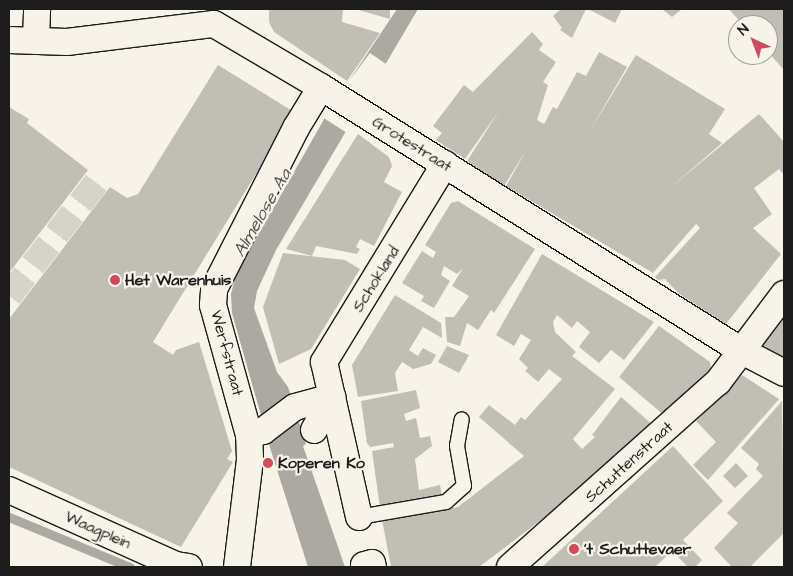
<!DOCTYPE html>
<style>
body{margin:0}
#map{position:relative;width:793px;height:576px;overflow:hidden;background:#f7f3e8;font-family:"Architects Daughter",sans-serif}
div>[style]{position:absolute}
.water>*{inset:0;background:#aca9a2}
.pier>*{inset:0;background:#f7f3e8}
.stream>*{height:9px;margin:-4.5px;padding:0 4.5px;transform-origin:4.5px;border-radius:4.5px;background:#aca9a2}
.building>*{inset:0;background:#c0beb5}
.street-tunnel>*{height:26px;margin-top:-13px;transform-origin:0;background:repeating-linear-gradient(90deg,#d6d3c9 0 26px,transparent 0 39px)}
.roads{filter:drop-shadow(1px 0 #1c1c1c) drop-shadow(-1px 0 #1c1c1c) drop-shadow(0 1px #1c1c1c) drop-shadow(0 -1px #1c1c1c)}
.lane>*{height:14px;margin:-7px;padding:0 7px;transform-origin:7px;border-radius:7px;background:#f7f3e8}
.street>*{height:26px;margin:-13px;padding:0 13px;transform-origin:13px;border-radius:13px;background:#f7f3e8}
.dots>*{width:14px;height:14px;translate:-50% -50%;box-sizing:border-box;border:2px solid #f7f3e8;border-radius:50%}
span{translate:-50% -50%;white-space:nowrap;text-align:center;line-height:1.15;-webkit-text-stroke:4.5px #f7f3e8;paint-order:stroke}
.street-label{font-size:16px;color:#1c1c1c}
.poi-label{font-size:16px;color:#1c1c1c;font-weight:700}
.left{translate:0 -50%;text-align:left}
.water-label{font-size:18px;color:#565452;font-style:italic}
.frame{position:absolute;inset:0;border:10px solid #1c1c1c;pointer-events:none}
.north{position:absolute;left:728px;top:15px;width:50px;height:50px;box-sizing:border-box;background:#f7f3e8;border:1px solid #9f9d96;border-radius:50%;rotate:317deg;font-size:14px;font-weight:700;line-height:20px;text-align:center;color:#1c1c1c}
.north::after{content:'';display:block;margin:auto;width:18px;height:22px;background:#d1495b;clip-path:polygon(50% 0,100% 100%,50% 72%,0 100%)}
</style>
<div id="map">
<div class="water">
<div style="clip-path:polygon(397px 9px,418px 9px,276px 250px,257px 291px,254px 308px,277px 372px,288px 387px,306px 444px,303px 446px,345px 567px,308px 567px,271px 451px,232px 313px,231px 294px,236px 274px,327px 114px)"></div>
</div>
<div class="pier">
<div style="clip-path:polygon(370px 53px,389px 66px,347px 133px,322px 117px)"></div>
</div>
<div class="stream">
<div style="left:9px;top:517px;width:131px;rotate:22.5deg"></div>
</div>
<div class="building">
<div style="clip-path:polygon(269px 9px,343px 9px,342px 22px,380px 33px,347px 81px,274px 32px,269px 22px)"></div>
<div style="clip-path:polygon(355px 9px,390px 9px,390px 19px)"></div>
<div style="clip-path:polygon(561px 9px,586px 9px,572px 38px,560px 30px,562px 28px,553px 16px)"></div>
<div style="clip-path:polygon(588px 9px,622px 9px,615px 23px)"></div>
<div style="clip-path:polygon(662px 9px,682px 9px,672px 17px)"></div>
<div style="clip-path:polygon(729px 9px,784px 9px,784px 70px,768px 52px,768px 25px,743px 25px)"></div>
<div style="clip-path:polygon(532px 32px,543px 44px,539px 50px,556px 62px,543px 82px,548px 85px,537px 120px,544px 124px,553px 107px,557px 109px,577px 72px,586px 76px,599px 52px,627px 67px,588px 134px,636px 55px,725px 109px,709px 134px,722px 143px,670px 188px,759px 114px,784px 142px,784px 175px,779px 169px,754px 188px,772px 214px,753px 228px,781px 254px,726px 324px,678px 293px,665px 279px,658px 280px,655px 277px,700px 228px,696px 224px,653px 273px,506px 186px,527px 149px,504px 186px,467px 161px,499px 111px,465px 159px,436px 140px,442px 133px,433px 126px,464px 85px,473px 92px)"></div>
<div style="clip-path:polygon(218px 65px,294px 112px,153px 342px,173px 355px,176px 350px,199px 342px,232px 451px,227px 459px,233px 462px,181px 547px,9px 467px,9px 319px,110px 187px,127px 198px,138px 194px)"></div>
<div style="clip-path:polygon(9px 107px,29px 119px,27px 123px,88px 170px,9px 273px)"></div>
<div style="clip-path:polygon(358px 134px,389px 157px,392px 166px,384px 182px,402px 192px,374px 246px,360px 239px,356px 247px,360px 249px,357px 254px,316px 246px,312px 256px,286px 249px)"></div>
<div style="clip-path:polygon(458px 201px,535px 249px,494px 313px,491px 310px,478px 330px,467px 323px,460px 346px,447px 342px,445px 317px,454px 317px,469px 296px,452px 286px,463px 268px,457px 274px,444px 266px,441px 275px,450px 281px,434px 308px,421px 301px,424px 296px,402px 283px,422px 251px,433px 258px,436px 252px,425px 245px,451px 203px)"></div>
<div style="clip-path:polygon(283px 253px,345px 260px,360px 269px,311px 349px,279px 364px,263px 307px)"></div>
<div style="clip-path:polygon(542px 254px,654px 322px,624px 360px,611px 350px,599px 363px,579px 347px,590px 332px,577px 321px,572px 328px,557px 315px,553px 322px,555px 332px,576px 352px,572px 356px,615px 389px,573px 439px,582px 449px,595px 437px,592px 435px,621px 397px,654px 426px,570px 498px,479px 567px,391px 567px,382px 520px,458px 507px,524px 456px,479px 417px,489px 405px,515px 425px,521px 417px,525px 420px,562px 379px,549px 369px,538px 382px,525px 371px,528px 368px,519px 359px,531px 340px,521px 334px,514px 346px,496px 335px)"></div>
<div style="clip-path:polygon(395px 295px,441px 323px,442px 338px,423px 327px,409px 350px,418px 356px,423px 348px,436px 355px,431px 364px,413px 369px,402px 362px,395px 373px,398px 391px,358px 397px,352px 365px)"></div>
<div style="clip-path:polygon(784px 315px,784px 358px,759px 344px)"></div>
<div style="clip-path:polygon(659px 326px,710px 362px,711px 368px,665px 416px,619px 377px)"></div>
<div style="clip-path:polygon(447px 346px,469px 355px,459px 373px,438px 362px)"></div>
<div style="clip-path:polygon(742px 375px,779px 399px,708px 480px,693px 465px,716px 442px,696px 421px)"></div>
<div style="clip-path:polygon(416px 390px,420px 408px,404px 414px,406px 421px,416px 418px,420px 438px,430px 436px,432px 446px,415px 459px,419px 490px,440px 485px,442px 496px,380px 508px,372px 451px,394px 447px,393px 443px,370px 447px,367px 443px,361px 401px)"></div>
<div style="clip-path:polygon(782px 401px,784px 533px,750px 567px,732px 567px,714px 548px,738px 523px,727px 513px,763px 476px,756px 469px,759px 464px,741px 448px)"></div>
<div style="clip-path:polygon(673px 446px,723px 501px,683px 540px,702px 560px,695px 567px,688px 567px,672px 551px,655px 567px,542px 567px)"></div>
<div style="clip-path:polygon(736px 463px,748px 476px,735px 488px,723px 476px)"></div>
</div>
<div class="street-tunnel">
<div style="left:9px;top:296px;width:149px;rotate:-52.4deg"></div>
</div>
<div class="roads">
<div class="lane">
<div style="left:359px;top:517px;width:88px;rotate:-9.8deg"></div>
<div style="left:446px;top:502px;width:24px;rotate:-42deg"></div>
<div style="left:464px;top:486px;width:41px;rotate:-99.9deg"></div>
<div style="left:457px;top:446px;width:27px;rotate:-80deg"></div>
</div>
<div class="street">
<div style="left:9px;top:40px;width:58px;rotate:2deg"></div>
<div style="left:67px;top:42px;width:148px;rotate:-7deg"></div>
<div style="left:214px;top:24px;width:124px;rotate:30.5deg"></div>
<div style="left:321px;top:87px;width:497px;rotate:32.1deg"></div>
<div style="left:742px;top:351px;width:47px;rotate:27.6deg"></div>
<div style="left:36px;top:41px;width:32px;rotate:-88deg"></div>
<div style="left:314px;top:430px;width:38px;rotate:-61deg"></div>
<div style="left:249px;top:435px;width:15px;rotate:-16deg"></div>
<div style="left:263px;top:431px;width:40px;rotate:-37deg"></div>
<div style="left:295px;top:407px;width:38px;rotate:-15deg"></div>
<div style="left:9px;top:490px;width:183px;rotate:24.2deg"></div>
<div style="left:176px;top:565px;width:13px;rotate:9deg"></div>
<div style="left:359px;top:517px;width:159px;rotate:-102.7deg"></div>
<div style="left:324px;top:362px;width:232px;rotate:-58.6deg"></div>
<div style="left:364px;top:565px;width:8px;rotate:-14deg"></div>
<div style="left:372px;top:563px;width:4px;rotate:76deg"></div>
<div style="left:237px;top:567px;width:109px;rotate:-83.1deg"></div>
<div style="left:250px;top:459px;width:24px;rotate:-92deg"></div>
<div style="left:249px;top:435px;width:135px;rotate:-105.5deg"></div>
<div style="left:213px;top:305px;width:16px;rotate:-86deg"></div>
<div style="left:214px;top:289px;width:181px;rotate:-63deg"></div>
<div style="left:296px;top:128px;width:48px;rotate:-58.6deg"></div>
<div style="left:510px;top:567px;width:278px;rotate:-41.7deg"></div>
<div style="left:718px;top:382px;width:110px;rotate:-53.1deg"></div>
</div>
</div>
<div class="dots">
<div style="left:115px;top:280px;background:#d1495b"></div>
<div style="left:268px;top:463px;background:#d1495b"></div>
<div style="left:574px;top:549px;background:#d1495b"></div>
</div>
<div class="street-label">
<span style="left:412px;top:144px;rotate:32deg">Grotestraat</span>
<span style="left:376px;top:279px;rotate:-58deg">Schokland</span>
<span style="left:227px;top:353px;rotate:75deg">Werfstraat</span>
<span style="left:629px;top:462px;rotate:-42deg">Schuttenstraat</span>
<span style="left:98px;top:530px;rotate:24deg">Waagplein</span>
</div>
<div class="poi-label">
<span class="left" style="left:125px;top:280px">Het Warenhuis</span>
<span class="left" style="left:278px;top:463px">Koperen Ko</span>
<span class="left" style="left:584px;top:549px">'t Schuttevaer</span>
</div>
<div class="water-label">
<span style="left:263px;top:213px;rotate:-60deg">Almelose Aa</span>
</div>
<div class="frame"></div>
<div class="north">N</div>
</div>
